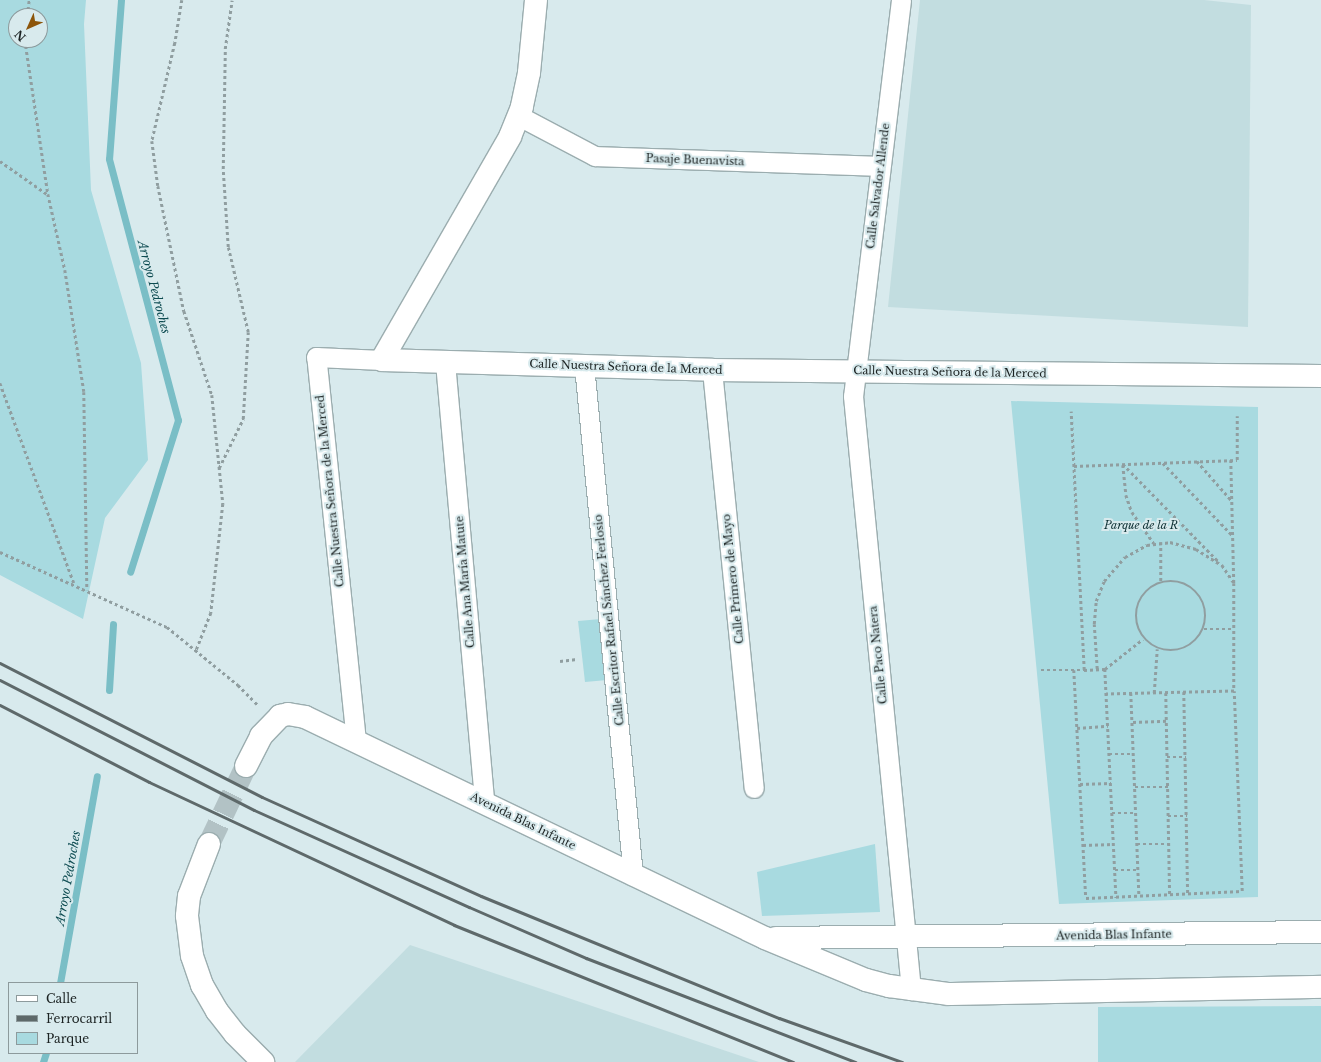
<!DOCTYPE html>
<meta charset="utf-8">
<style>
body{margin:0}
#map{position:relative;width:1321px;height:1062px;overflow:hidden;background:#d8eaed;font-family:"Libre Baskerville",serif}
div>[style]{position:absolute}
.built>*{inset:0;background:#c2dde0}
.green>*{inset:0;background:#a8dae0}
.stream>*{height:7px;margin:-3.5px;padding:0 3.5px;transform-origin:3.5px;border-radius:3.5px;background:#7abec6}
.secondary-tunnel>*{height:22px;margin-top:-11px;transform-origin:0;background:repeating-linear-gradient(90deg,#b2c2c5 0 22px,transparent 0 33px)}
.path>*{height:2.5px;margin-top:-1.25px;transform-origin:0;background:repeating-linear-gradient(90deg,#909ea0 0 3px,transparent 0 6px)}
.path>.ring{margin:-1.25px;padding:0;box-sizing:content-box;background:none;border:2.5px solid #909ea0;border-radius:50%}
.roads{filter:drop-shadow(1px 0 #9badaf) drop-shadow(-1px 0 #9badaf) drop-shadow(0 1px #9badaf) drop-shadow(0 -1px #9badaf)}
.street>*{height:19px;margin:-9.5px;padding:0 9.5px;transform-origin:9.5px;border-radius:9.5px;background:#fff}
.secondary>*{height:22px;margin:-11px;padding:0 11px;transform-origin:11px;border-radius:11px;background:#fff}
.rail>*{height:3px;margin:-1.5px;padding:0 1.5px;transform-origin:1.5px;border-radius:1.5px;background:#5e696a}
span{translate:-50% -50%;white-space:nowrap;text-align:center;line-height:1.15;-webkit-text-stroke:4px #d8eaed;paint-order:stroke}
.street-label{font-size:11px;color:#1c2323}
.park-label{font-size:11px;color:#0c2f33;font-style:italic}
.water-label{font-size:12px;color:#0d4b51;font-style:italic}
.legend{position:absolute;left:8px;top:982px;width:130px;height:72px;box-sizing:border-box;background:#d8eaed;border:1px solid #8d9a9c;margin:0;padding:5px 7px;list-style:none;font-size:12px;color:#1c2323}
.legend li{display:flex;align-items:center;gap:8px;height:20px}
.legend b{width:20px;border:1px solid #8d9a9c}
.north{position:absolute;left:8px;top:8px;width:40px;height:40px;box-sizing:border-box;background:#d8eaed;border:1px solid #8d9a9c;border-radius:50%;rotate:225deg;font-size:11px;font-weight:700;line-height:16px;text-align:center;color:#1c2323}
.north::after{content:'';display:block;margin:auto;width:14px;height:18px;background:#8c550a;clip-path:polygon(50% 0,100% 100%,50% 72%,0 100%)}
</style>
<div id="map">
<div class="built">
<div style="clip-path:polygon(920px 0,1204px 0,1251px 5px,1248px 327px,888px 307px)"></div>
<div style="clip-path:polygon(410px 945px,759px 1062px,295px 1062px)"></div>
</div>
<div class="green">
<div style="clip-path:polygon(evenodd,0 0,86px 0,84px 24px,91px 190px,141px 363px,148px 460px,105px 518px,83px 619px,0 575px,0 0,16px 16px,40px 16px,40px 40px,16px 40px,16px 16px)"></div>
<div style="clip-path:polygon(1011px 401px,1258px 407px,1258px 897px,1059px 904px)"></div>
<div style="clip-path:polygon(601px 619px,607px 680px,585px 682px,578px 621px)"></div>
<div style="clip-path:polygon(875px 844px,880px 912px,762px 916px,757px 872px)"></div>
<div style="clip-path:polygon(1321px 1006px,1321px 1062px,1098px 1062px,1098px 1007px)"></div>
</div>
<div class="stream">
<div style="left:121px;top:0;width:159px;rotate:94.3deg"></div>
<div style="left:109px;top:159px;width:270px;rotate:75.2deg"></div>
<div style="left:178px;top:420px;width:159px;rotate:107.5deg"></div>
<div style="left:109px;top:690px;width:66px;rotate:-86.5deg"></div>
<div style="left:60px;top:983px;width:210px;rotate:-79.9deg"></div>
<div style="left:43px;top:1062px;width:9px;rotate:-72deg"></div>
</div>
<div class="secondary-tunnel">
<div style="left:209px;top:844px;width:86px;rotate:-64.6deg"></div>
</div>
<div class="path">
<div style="left:182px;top:0;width:44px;rotate:99.2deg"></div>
<div style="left:175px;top:43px;width:101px;rotate:103.2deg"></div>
<div style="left:152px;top:141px;width:45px;rotate:82.4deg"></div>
<div style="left:158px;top:186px;width:128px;rotate:78.3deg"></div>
<div style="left:184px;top:311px;width:89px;rotate:71.6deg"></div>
<div style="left:212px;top:395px;width:110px;rotate:84.2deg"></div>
<div style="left:223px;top:504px;width:110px;rotate:96.3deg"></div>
<div style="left:211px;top:613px;width:41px;rotate:111.5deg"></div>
<div style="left:27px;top:16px;width:16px;rotate:-83deg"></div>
<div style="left:25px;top:40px;width:156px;rotate:81.5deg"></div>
<div style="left:48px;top:194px;width:78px;rotate:77.4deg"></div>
<div style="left:65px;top:270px;width:123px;rotate:81.1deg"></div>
<div style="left:84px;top:392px;width:198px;rotate:89.1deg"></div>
<div style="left:0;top:161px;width:57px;rotate:35.1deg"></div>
<div style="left:0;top:383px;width:213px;rotate:69.7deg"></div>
<div style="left:1231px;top:460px;width:123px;rotate:88.6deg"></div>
<div style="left:1197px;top:461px;width:53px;rotate:48.8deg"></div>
<div style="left:1163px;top:463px;width:101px;rotate:46.2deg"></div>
<div style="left:1123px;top:464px;width:137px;rotate:45.6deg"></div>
<div style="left:1123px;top:465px;width:30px;rotate:84deg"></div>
<div style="left:1126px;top:495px;width:18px;rotate:71deg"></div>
<div style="left:1132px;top:512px;width:38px;rotate:55deg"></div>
<div style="left:1074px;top:466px;width:163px;rotate:-2.1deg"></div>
<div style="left:1237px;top:460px;width:44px;rotate:-90deg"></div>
<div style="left:219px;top:468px;width:55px;rotate:-63.9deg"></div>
<div style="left:243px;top:419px;width:87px;rotate:-86.7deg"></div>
<div style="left:248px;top:332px;width:87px;rotate:-103.2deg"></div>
<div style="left:228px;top:247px;width:78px;rotate:-93.7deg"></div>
<div style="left:223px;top:169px;width:120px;rotate:-89deg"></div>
<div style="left:225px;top:49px;width:49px;rotate:-81.9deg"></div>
<div style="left:1161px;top:542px;width:40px;rotate:90deg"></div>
<div style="left:0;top:552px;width:183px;rotate:24.2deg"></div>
<div style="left:167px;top:627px;width:92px;rotate:39.2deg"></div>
<div style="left:238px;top:685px;width:28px;rotate:45deg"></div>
<div class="ring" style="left:1136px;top:581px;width:67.5px;height:67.5px"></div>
<div style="left:1204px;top:629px;width:30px"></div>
<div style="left:560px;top:661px;width:17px;rotate:-7deg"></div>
<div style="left:1097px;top:669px;width:45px;rotate:-93.8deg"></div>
<div style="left:1094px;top:624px;width:23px;rotate:-85deg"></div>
<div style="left:1096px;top:601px;width:22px;rotate:-68deg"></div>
<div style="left:1104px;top:581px;width:32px;rotate:-49deg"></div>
<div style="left:1125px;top:557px;width:25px;rotate:-29deg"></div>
<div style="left:1147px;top:545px;width:23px;rotate:-7deg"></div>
<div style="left:1170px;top:542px;width:27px;rotate:15deg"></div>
<div style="left:1196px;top:549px;width:31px;rotate:32deg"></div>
<div style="left:1222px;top:565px;width:22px;rotate:56deg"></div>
<div style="left:1234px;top:583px;width:108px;rotate:90deg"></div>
<div style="left:1234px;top:691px;width:128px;rotate:178.7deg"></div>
<div style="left:1105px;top:669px;width:48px;rotate:-38.3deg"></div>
<div style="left:1041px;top:670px;width:43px"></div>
<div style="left:1084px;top:670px;width:259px;rotate:-92.9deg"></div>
<div style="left:1074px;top:670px;width:228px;rotate:87deg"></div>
<div style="left:1086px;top:898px;width:156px;rotate:-2.6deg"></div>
<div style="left:1242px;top:891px;width:200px;rotate:-92.3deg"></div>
<div style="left:1084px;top:670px;width:21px;rotate:-3deg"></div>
<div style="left:1105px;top:669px;width:229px;rotate:87.2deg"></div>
<div style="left:1184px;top:692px;width:202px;rotate:88.9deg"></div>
<div style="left:1131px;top:693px;width:203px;rotate:87.7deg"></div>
<div style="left:1154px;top:693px;width:44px;rotate:-86.1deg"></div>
<div style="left:1166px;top:693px;width:202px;rotate:88.9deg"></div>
<div style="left:1133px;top:722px;width:34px;rotate:-2deg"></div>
<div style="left:1077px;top:728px;width:31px;rotate:-4deg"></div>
<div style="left:1109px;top:754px;width:25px"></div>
<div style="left:1167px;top:757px;width:19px"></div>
<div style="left:1080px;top:784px;width:31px;rotate:-2deg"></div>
<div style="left:1135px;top:787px;width:33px"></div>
<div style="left:1112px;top:813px;width:24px"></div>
<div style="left:1168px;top:816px;width:19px"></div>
<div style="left:1137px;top:844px;width:32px"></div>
<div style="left:1083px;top:845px;width:31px;rotate:-2deg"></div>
<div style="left:1115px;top:870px;width:23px"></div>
</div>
<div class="roads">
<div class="street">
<div style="left:901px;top:0;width:399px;rotate:96.9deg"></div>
<div style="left:853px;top:396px;width:597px;rotate:84.42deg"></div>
<div style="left:519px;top:116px;width:86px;rotate:27.8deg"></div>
<div style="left:595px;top:156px;width:285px;rotate:2deg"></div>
<div style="left:445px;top:362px;width:442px;rotate:84.9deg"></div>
<div style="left:584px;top:365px;width:513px;rotate:84.52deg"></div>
<div style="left:712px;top:370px;width:420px;rotate:84.3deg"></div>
<div style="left:356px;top:741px;width:386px;rotate:-95.9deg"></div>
<div style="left:316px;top:357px;width:66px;rotate:2.6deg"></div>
</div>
<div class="secondary">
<div style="left:536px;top:0;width:73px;rotate:95.5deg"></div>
<div style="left:529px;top:73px;width:35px;rotate:102deg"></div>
<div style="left:522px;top:107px;width:32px;rotate:112deg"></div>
<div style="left:510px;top:137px;width:257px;rotate:119.9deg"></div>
<div style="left:382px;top:360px;width:330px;rotate:1.7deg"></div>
<div style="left:712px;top:370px;width:609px;rotate:0.56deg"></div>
<div style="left:246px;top:766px;width:34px;rotate:-63deg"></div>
<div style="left:261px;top:736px;width:28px;rotate:-46deg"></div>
<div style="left:280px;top:716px;width:8px;rotate:-14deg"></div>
<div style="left:288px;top:714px;width:17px;rotate:10deg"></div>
<div style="left:305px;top:717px;width:510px;rotate:25.66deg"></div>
<div style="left:765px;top:938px;width:109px;rotate:22.6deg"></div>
<div style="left:866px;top:980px;width:24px;rotate:15deg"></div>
<div style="left:889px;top:986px;width:61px;rotate:7.6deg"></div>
<div style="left:949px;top:994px;width:372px;rotate:-1.1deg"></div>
<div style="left:209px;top:844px;width:56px;rotate:111deg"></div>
<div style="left:189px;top:896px;width:20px;rotate:96deg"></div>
<div style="left:187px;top:916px;width:40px;rotate:82.9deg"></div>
<div style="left:192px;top:956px;width:31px;rotate:71deg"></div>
<div style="left:202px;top:985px;width:30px;rotate:60deg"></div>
<div style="left:217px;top:1011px;width:29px;rotate:52deg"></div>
<div style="left:235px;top:1034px;width:40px;rotate:45deg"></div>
<div style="left:776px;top:938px;width:545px;rotate:-0.63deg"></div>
</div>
</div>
<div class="rail">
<div style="left:0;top:663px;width:294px;rotate:27.1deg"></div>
<div style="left:262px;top:797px;width:240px;rotate:24.3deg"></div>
<div style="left:481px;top:896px;width:322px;rotate:22.3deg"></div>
<div style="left:779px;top:1018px;width:131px;rotate:19.7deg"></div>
<div style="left:0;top:680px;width:285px;rotate:27.1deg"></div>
<div style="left:254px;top:810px;width:236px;rotate:24.3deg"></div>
<div style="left:469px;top:907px;width:128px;rotate:23.6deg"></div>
<div style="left:586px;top:958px;width:289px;rotate:21.1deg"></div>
<div style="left:0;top:705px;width:168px;rotate:27.3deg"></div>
<div style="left:149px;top:782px;width:337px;rotate:25.1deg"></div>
<div style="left:454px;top:925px;width:366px;rotate:22deg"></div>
</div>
<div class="street-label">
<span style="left:695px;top:160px;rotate:2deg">Pasaje Buenavista</span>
<span style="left:878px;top:186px;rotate:-83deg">Calle Salvador Allende</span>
<span style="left:626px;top:367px;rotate:2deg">Calle Nuestra Señora de la Merced</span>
<span style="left:950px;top:372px;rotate:1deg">Calle Nuestra Señora de la Merced</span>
<span style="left:330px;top:491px;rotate:-96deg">Calle Nuestra Señora de la Merced</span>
<span style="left:733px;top:579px;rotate:-96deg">Calle Primero de Mayo</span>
<span style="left:465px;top:582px;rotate:-95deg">Calle Ana María Matute</span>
<span style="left:609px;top:620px;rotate:-96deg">Calle Escritor Rafael Sánchez Ferlosio</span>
<span style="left:878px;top:655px;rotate:-96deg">Calle Paco Natera</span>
<span style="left:523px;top:821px;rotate:26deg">Avenida Blas Infante</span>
<span style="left:1114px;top:935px;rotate:-1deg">Avenida Blas Infante</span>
</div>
<div class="park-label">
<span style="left:1141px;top:525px">Parque de la R</span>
</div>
<div class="water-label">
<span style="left:154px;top:287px;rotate:75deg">Arroyo Pedroches</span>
<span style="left:68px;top:878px;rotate:-80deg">Arroyo Pedroches</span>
</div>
<ul class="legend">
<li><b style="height:5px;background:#fff"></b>Calle</li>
<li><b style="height:5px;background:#5e696a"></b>Ferrocarril</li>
<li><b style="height:11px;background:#a8dae0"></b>Parque</li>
</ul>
<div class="north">N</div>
</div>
